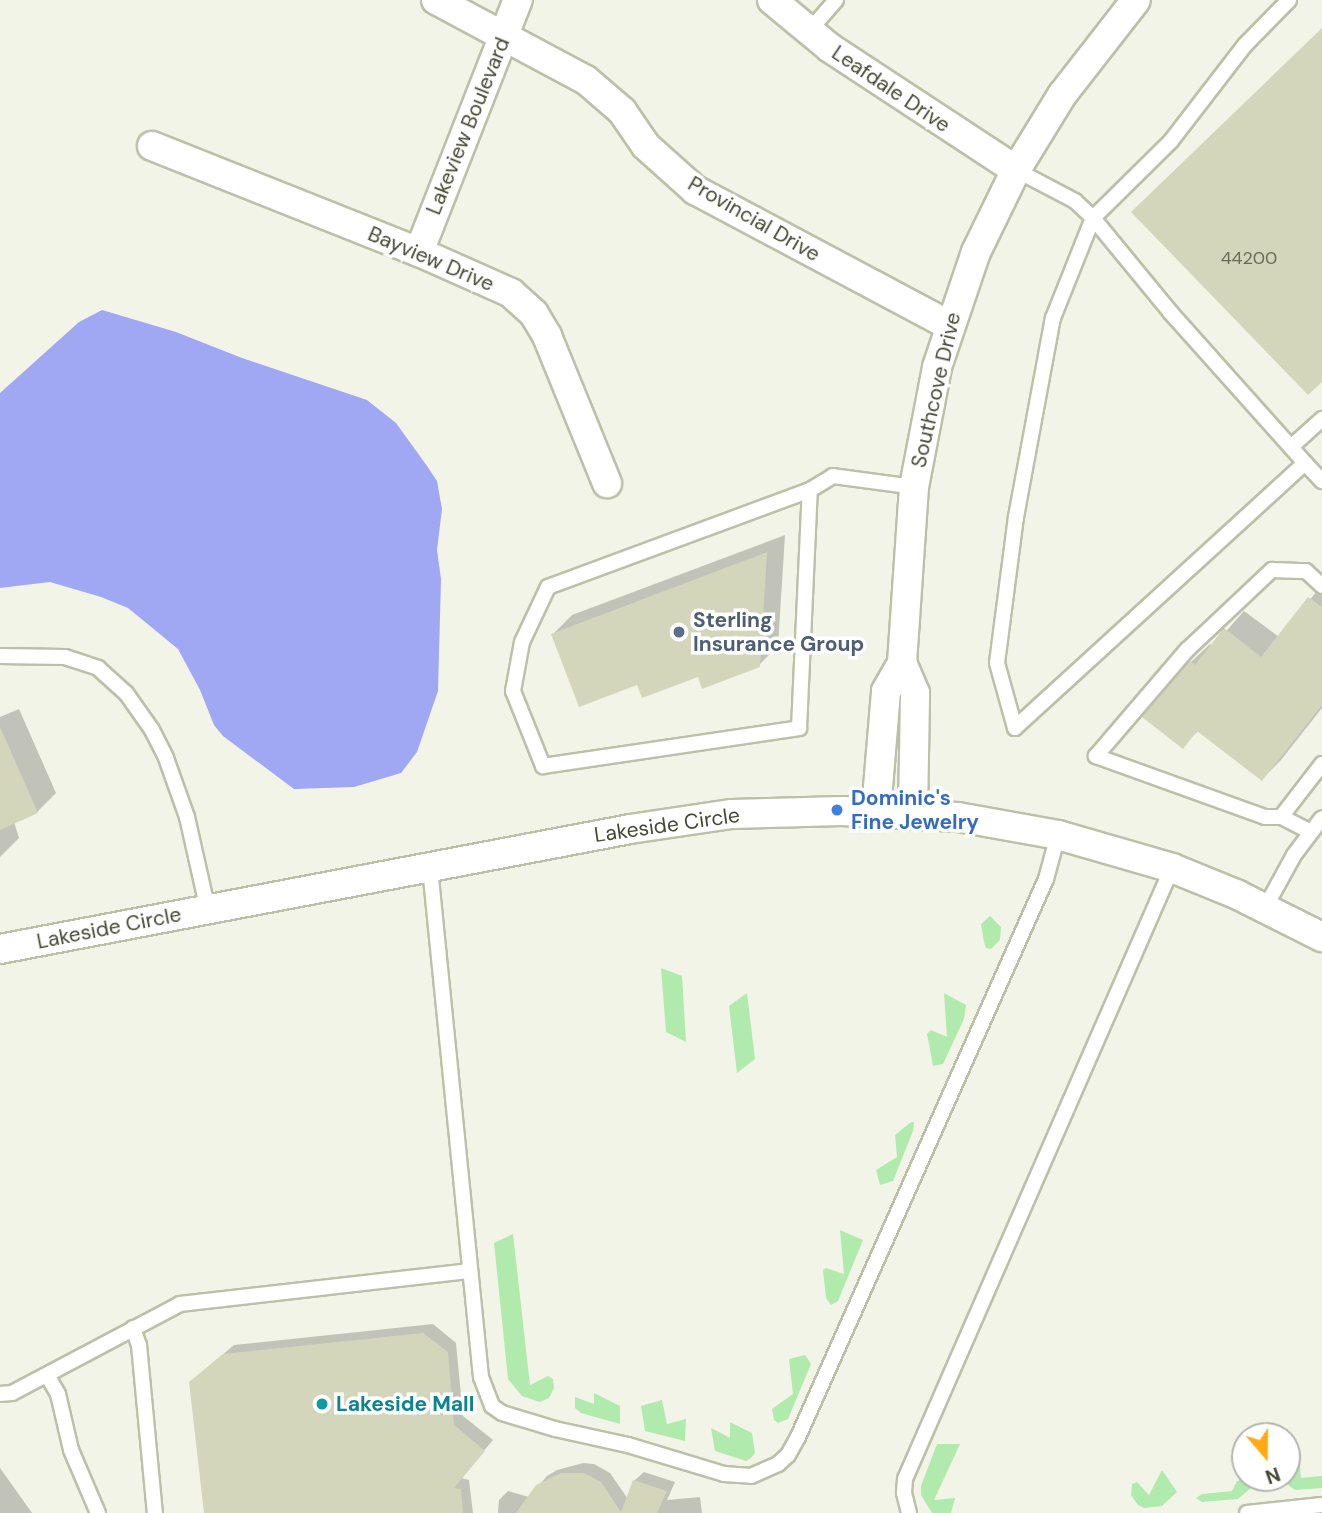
<!DOCTYPE html>
<style>
body{margin:0}
#map{position:relative;width:1322px;height:1513px;overflow:hidden;background:#f2f4e7;font-family:"DM Sans",sans-serif}
div>[style]{position:absolute}
.green>*{inset:0;background:#b1eaad}
.water>*{inset:0;background:#a0a8f4}
.shadow>*{inset:0;background:#0003}
.building>*{inset:0;background:#d4d6bb}
.roads{filter:drop-shadow(2px 0 #bcc0a9) drop-shadow(-2px 0 #bcc0a9) drop-shadow(0 2px #bcc0a9) drop-shadow(0 -2px #bcc0a9)}
.lane>*{height:14px;margin:-7px;padding:0 7px;transform-origin:7px;border-radius:7px;background:#fff}
.street>*{height:28px;margin:-14px;padding:0 14px;transform-origin:14px;border-radius:14px;background:#fff}
.dots>*{width:19px;height:19px;translate:-50% -50%;box-sizing:border-box;border:4px solid #fff;border-radius:50%}
span{translate:-50% -50%;white-space:nowrap;text-align:center;line-height:1.15;-webkit-text-stroke:7px #fff;paint-order:stroke}
.number-label{font-size:18px;color:#6a6b56}
.number-label span{-webkit-text-stroke-width:0}
.street-label{font-size:21px;color:#464735}
.service-label{font-size:21px;color:#4e5e75;font-weight:700}
.left{translate:0 -50%;text-align:left}
.shop-label{font-size:21px;color:#366cbe;font-weight:700}
.culture-label{font-size:21px;color:#0d838f;font-weight:700}
.north{position:absolute;left:1231px;top:1422px;width:70px;height:70px;box-sizing:border-box;background:#fff;border:2px solid #b5b5ae;border-radius:50%;rotate:160deg;font-size:19px;font-weight:700;line-height:28px;text-align:center;color:#464735}
.north::after{content:'';display:block;margin:auto;width:24px;height:32px;background:#ffaa13;clip-path:polygon(50% 0,100% 100%,50% 72%,0 100%)}
</style>
<div id="map">
<div class="green">
<div style="clip-path:polygon(990px 916px,1001px 927px,1000px 940px,991px 949px,986px 948px,984px 942px,981px 924px)"></div>
<div style="clip-path:polygon(661px 968px,682px 976px,686px 1042px,666px 1032px)"></div>
<div style="clip-path:polygon(747px 993px,755px 1059px,737px 1073px,729px 1006px)"></div>
<div style="clip-path:polygon(944px 993px,966px 1005px,964px 1019px,943px 1064px,933px 1066px,927px 1034px,931px 1030px,947px 1037px)"></div>
<div style="clip-path:polygon(911px 1122px,914px 1122px,913px 1131px,893px 1181px,880px 1185px,876px 1170px,897px 1157px,895px 1135px)"></div>
<div style="clip-path:polygon(840px 1230px,863px 1240px,838px 1301px,831px 1305px,826px 1298px,823px 1270px,826px 1268px,844px 1274px)"></div>
<div style="clip-path:polygon(513px 1234px,530px 1385px,548px 1376px,553px 1379px,554px 1388px,549px 1398px,540px 1402px,522px 1396px,508px 1379px,494px 1243px)"></div>
<div style="clip-path:polygon(805px 1355px,811px 1364px,788px 1419px,778px 1423px,774px 1420px,772px 1409px,793px 1394px,789px 1359px)"></div>
<div style="clip-path:polygon(594px 1393px,620px 1406px,620px 1424px,581px 1413px,575px 1408px,575px 1397px,594px 1404px)"></div>
<div style="clip-path:polygon(662px 1400px,667px 1424px,686px 1419px,685px 1441px,645px 1431px,641px 1406px)"></div>
<div style="clip-path:polygon(730px 1422px,752px 1433px,755px 1453px,751px 1458px,746px 1461px,715px 1451px,711px 1428px,730px 1438px)"></div>
<div style="clip-path:polygon(937px 1444px,960px 1444px,934px 1500px,955px 1498px,951px 1513px,932px 1513px,921px 1495px,921px 1486px)"></div>
<div style="clip-path:polygon(1299px 1454px,1301px 1478px,1322px 1476px,1322px 1488px,1295px 1490px,1283px 1481px,1282px 1478px,1287px 1478px,1287px 1459px)"></div>
<div style="clip-path:polygon(1162px 1470px,1177px 1492px,1162px 1506px,1144px 1508px,1138px 1505px,1131px 1495px,1132px 1484px,1137px 1482px,1149px 1495px)"></div>
<div style="clip-path:polygon(1247px 1478px,1251px 1488px,1238px 1499px,1202px 1502px,1196px 1498px,1202px 1494px,1232px 1491px,1237px 1481px)"></div>
</div>
<div class="water">
<div style="clip-path:polygon(102px 310px,176px 332px,242px 358px,367px 400px,396px 423px,427px 466px,437px 481px,442px 509px,437px 550px,441px 579px,438px 691px,417px 752px,401px 773px,354px 787px,294px 789px,223px 736px,214px 725px,200px 690px,178px 649px,128px 608px,101px 597px,50px 582px,0 588px,0 393px,79px 322px)"></div>
</div>
<div class="shadow">
<div style="clip-path:polygon(785px 535px,778px 646px,759px 665px,638px 683px,553px 634px,572px 615px)"></div>
<div style="clip-path:polygon(1322px 585px,1322px 708px,1281px 760px,1262px 779px,1199px 730px,1183px 746px,1191px 662px,1210px 644px,1213px 646px,1244px 611px,1279px 637px)"></div>
<div style="clip-path:polygon(19px 709px,56px 793px,37px 812px,14px 822px,19px 838px,0 857px,0 717px)"></div>
<div style="clip-path:polygon(433px 1324px,456px 1343px,463px 1416px,493px 1440px,461px 1478px,469px 1480px,473px 1513px,206px 1513px,201px 1373px,234px 1345px)"></div>
<div style="clip-path:polygon(583px 1463px,594px 1464px,610px 1473px,628px 1499px,634px 1481px,644px 1472px,675px 1482px,667px 1500px,700px 1497px,702px 1513px,498px 1513px,499px 1500px,508px 1491px,529px 1497px,547px 1476px,557px 1470px)"></div>
<div style="clip-path:polygon(0 1468px,32px 1513px,0 1513px)"></div>
</div>
<div class="building">
<div style="clip-path:polygon(1322px 28px,1322px 382px,1308px 395px,1131px 212px)"></div>
<div style="clip-path:polygon(767px 552px,760px 667px,702px 689px,698px 677px,642px 698px,637px 685px,579px 707px,551px 634px)"></div>
<div style="clip-path:polygon(1308px 597px,1322px 607px,1322px 705px,1262px 781px,1197px 731px,1183px 749px,1142px 717px,1190px 661px,1195px 665px,1224px 628px,1261px 657px)"></div>
<div style="clip-path:polygon(0 727px,38px 813px,0 830px)"></div>
<div style="clip-path:polygon(423px 1333px,448px 1352px,454px 1425px,485px 1451px,454px 1488px,461px 1489px,463px 1513px,204px 1513px,189px 1382px,223px 1354px)"></div>
<div style="clip-path:polygon(561px 1473px,584px 1473px,601px 1482px,621px 1512px,633px 1480px,667px 1491px,657px 1513px,516px 1513px,536px 1485px)"></div>
</div>
<div class="roads">
<div class="lane">
<div style="left:809px;top:31px;width:41px;rotate:-48.9deg"></div>
<div style="left:1016px;top:170px;width:67px;rotate:27.7deg"></div>
<div style="left:1075px;top:201px;width:25px;rotate:43deg"></div>
<div style="left:1093px;top:218px;width:110px;rotate:-44.6deg"></div>
<div style="left:1171px;top:141px;width:121px;rotate:-52.4deg"></div>
<div style="left:1245px;top:45px;width:63px;rotate:-45.6deg"></div>
<div style="left:1093px;top:218px;width:123px;rotate:50.6deg"></div>
<div style="left:1171px;top:313px;width:201px;rotate:48.2deg"></div>
<div style="left:1305px;top:463px;width:393px;rotate:137.6deg"></div>
<div style="left:1015px;top:728px;width:67px;rotate:-105.5deg"></div>
<div style="left:997px;top:663px;width:147px;rotate:-82.6deg"></div>
<div style="left:1016px;top:517px;width:202px;rotate:-79.5deg"></div>
<div style="left:1053px;top:318px;width:108px;rotate:-68.2deg"></div>
<div style="left:1291px;top:447px;width:42px;rotate:-42.1deg"></div>
<div style="left:1305px;top:463px;width:25px;rotate:47deg"></div>
<div style="left:810px;top:490px;width:279px;rotate:159.7deg"></div>
<div style="left:548px;top:587px;width:61px;rotate:115.3deg"></div>
<div style="left:522px;top:642px;width:50px;rotate:100.4deg"></div>
<div style="left:513px;top:691px;width:81px;rotate:68.2deg"></div>
<div style="left:543px;top:766px;width:259px;rotate:-8.4deg"></div>
<div style="left:799px;top:728px;width:238px;rotate:-87.4deg"></div>
<div style="left:810px;top:490px;width:27px;rotate:-31deg"></div>
<div style="left:833px;top:476px;width:82px;rotate:7.7deg"></div>
<div style="left:0;top:656px;width:65px;rotate:0.9deg"></div>
<div style="left:65px;top:657px;width:35px;rotate:18deg"></div>
<div style="left:98px;top:668px;width:38px;rotate:42deg"></div>
<div style="left:126px;top:693px;width:45px;rotate:54.9deg"></div>
<div style="left:152px;top:730px;width:31px;rotate:63deg"></div>
<div style="left:166px;top:758px;width:63px;rotate:70.4deg"></div>
<div style="left:187px;top:817px;width:95px;rotate:77.3deg"></div>
<div style="left:1281px;top:817px;width:67px;rotate:-52.3deg"></div>
<div style="left:1311px;top:832px;width:34px;rotate:-153deg"></div>
<div style="left:1281px;top:817px;width:16px;rotate:180deg"></div>
<div style="left:1265px;top:817px;width:180px;rotate:-160.2deg"></div>
<div style="left:1096px;top:756px;width:140px;rotate:-49.4deg"></div>
<div style="left:1187px;top:650px;width:117px;rotate:-43.3deg"></div>
<div style="left:1272px;top:570px;width:34px;rotate:2deg"></div>
<div style="left:1306px;top:571px;width:22px;rotate:43deg"></div>
<div style="left:430px;top:868px;width:512px;rotate:84.28deg"></div>
<div style="left:481px;top:1377px;width:31px;rotate:69deg"></div>
<div style="left:492px;top:1406px;width:12px;rotate:35deg"></div>
<div style="left:502px;top:1413px;width:55px;rotate:16.8deg"></div>
<div style="left:555px;top:1429px;width:75px;rotate:12.4deg"></div>
<div style="left:628px;top:1445px;width:100px;rotate:16.8deg"></div>
<div style="left:724px;top:1474px;width:27px;rotate:4deg"></div>
<div style="left:751px;top:1476px;width:30px;rotate:-24deg"></div>
<div style="left:778px;top:1464px;width:13px;rotate:-42deg"></div>
<div style="left:788px;top:1455px;width:21px;rotate:-61deg"></div>
<div style="left:798px;top:1437px;width:611px;rotate:-66.04deg"></div>
<div style="left:1046px;top:879px;width:46px;rotate:-74.7deg"></div>
<div style="left:1265px;top:908px;width:60px;rotate:-61.3deg"></div>
<div style="left:1294px;top:855px;width:46px;rotate:-52.9deg"></div>
<div style="left:133px;top:1328px;width:18px;rotate:71deg"></div>
<div style="left:139px;top:1345px;width:169px;rotate:84.6deg"></div>
<div style="left:47px;top:1375px;width:22px;rotate:60deg"></div>
<div style="left:58px;top:1394px;width:57px;rotate:76.9deg"></div>
<div style="left:71px;top:1450px;width:69px;rotate:66.8deg"></div>
<div style="left:0;top:1394px;width:12px;rotate:-5deg"></div>
<div style="left:12px;top:1393px;width:190px;rotate:-27.9deg"></div>
<div style="left:180px;top:1304px;width:292px;rotate:-6.5deg"></div>
<div style="left:909px;top:1513px;width:21px;rotate:-104deg"></div>
<div style="left:904px;top:1493px;width:14px;rotate:-86deg"></div>
<div style="left:905px;top:1479px;width:667px;rotate:-66.4deg"></div>
<div style="left:1247px;top:1513px;width:75px;rotate:-6.1deg"></div>
</div>
<div class="street">
<div style="left:436px;top:0;width:170px;rotate:28.1deg"></div>
<div style="left:586px;top:80px;width:48px;rotate:40.7deg"></div>
<div style="left:622px;top:111px;width:42px;rotate:55.6deg"></div>
<div style="left:646px;top:146px;width:66px;rotate:41.9deg"></div>
<div style="left:695px;top:190px;width:288px;rotate:28deg"></div>
<div style="left:772px;top:0;width:75px;rotate:39.6deg"></div>
<div style="left:830px;top:48px;width:222px;rotate:33.3deg"></div>
<div style="left:152px;top:146px;width:287px;rotate:21.7deg"></div>
<div style="left:419px;top:252px;width:101px;rotate:24deg"></div>
<div style="left:511px;top:293px;width:31px;rotate:42deg"></div>
<div style="left:534px;top:314px;width:26px;rotate:59deg"></div>
<div style="left:547px;top:336px;width:159px;rotate:67.8deg"></div>
<div style="left:419px;top:252px;width:271px;rotate:-68.6deg"></div>
<div style="left:876px;top:811px;width:120px;rotate:-85.2deg"></div>
<div style="left:886px;top:691px;width:32px;rotate:-60deg"></div>
<div style="left:913px;top:812px;width:119px;rotate:-89deg"></div>
<div style="left:915px;top:693px;width:33px;rotate:-113deg"></div>
<div style="left:902px;top:663px;width:176px;rotate:-86.1deg"></div>
<div style="left:914px;top:487px;width:122px;rotate:-79.1deg"></div>
<div style="left:937px;top:367px;width:121px;rotate:-71.3deg"></div>
<div style="left:976px;top:252px;width:91px;rotate:-64deg"></div>
<div style="left:1016px;top:170px;width:88px;rotate:-58.5deg"></div>
<div style="left:1062px;top:95px;width:120px;rotate:-52.1deg"></div>
<div style="left:0;top:949px;width:641px;rotate:-10.78deg"></div>
<div style="left:630px;top:829px;width:103px;rotate:-8.4deg"></div>
<div style="left:732px;top:814px;width:110px;rotate:-1.6deg"></div>
<div style="left:842px;top:811px;width:116px;rotate:3deg"></div>
<div style="left:958px;top:817px;width:102px;rotate:10.2deg"></div>
<div style="left:1058px;top:835px;width:119px;rotate:16.1deg"></div>
<div style="left:1172px;top:868px;width:71px;rotate:22.2deg"></div>
<div style="left:1238px;top:895px;width:94px;rotate:26.6deg"></div>
</div>
</div>
<div class="dots">
<div style="left:679px;top:632px;background:#5c6f8a"></div>
<div style="left:837px;top:810px;background:#3f7fe0"></div>
<div style="left:322px;top:1404px;background:#0f9aa8"></div>
</div>
<div class="number-label">
<span style="left:1249px;top:258px">44200</span>
</div>
<div class="street-label">
<span style="left:891px;top:89px;rotate:34deg">Leafdale Drive</span>
<span style="left:468px;top:126px;rotate:-68deg">Lakeview Boulevard</span>
<span style="left:754px;top:219px;rotate:30deg">Provincial Drive</span>
<span style="left:431px;top:259px;rotate:23deg">Bayview Drive</span>
<span style="left:936px;top:390px;rotate:-77deg">Southcove Drive</span>
<span style="left:667px;top:825px;rotate:-8deg">Lakeside Circle</span>
<span style="left:109px;top:928px;rotate:-11deg">Lakeside Circle</span>
</div>
<div class="service-label">
<span class="left" style="left:693px;top:632px">Sterling<br>Insurance Group</span>
</div>
<div class="shop-label">
<span class="left" style="left:851px;top:810px">Dominic's<br>Fine Jewelry</span>
</div>
<div class="culture-label">
<span class="left" style="left:336px;top:1404px">Lakeside Mall</span>
</div>
<div class="north">N</div>
</div>
